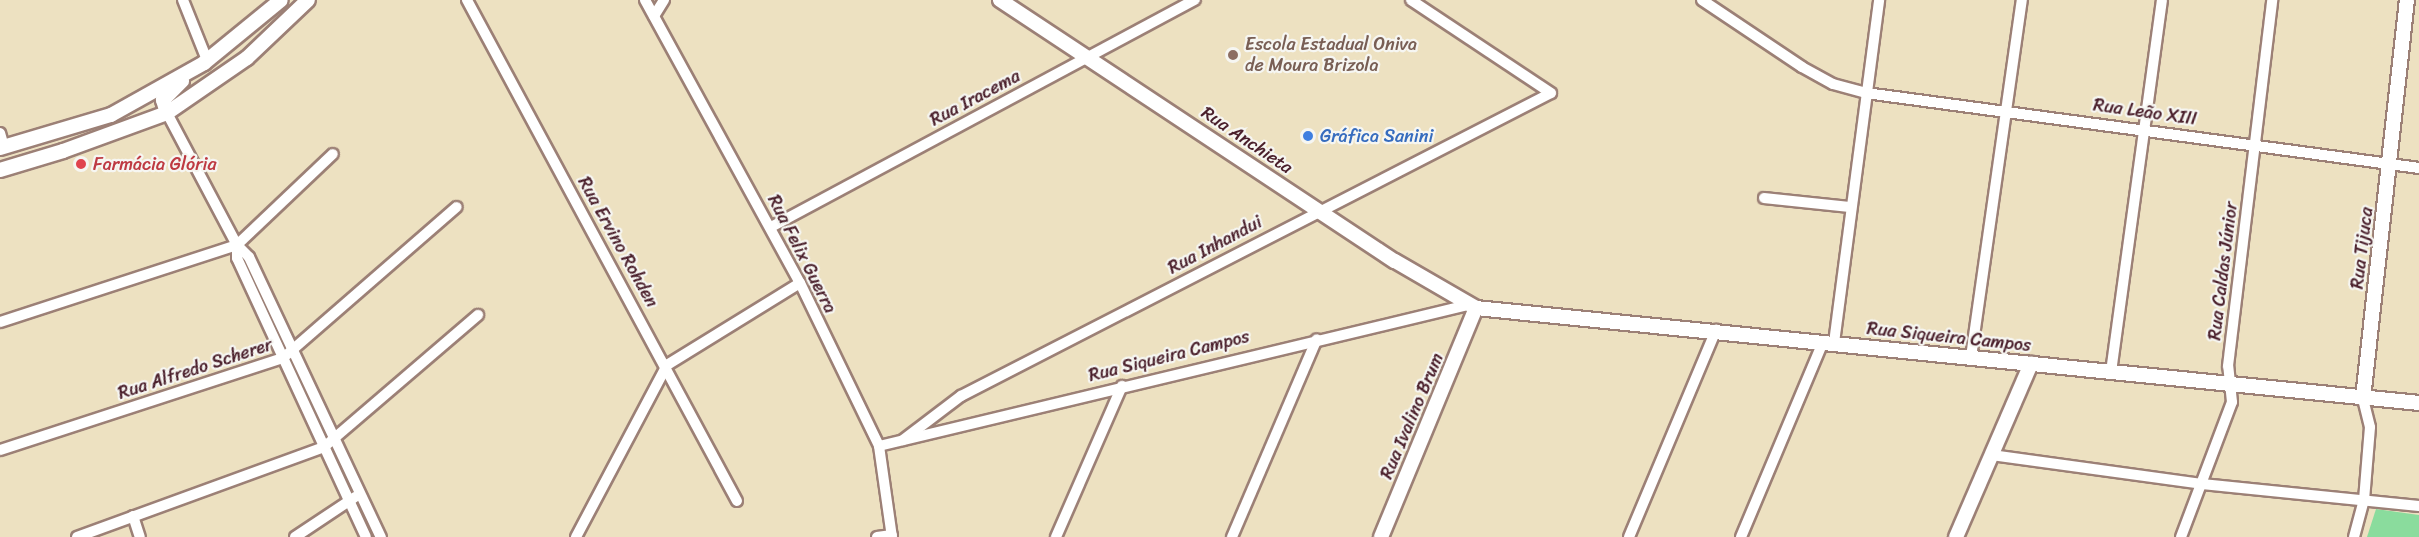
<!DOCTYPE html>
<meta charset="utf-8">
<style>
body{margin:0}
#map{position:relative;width:2419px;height:537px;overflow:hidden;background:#ede1c1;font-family:Sriracha,sans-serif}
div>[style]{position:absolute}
.green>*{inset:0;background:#8adc9d}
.roads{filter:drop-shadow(2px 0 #9c8076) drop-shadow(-2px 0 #9c8076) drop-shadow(0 2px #9c8076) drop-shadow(0 -2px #9c8076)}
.street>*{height:10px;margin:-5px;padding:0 5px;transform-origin:5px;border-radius:5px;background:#fff}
.secondary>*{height:14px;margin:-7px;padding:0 7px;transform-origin:7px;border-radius:7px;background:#fff}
.dots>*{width:16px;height:16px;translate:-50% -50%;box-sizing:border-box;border:3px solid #f6f6f2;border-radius:50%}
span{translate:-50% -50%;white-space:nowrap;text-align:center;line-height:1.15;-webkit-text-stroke:4.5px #f6f6f2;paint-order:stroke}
.education-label{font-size:18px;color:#785e54}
.left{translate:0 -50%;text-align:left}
.street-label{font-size:18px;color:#4a1f2b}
.shop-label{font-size:18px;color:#366cbe}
.health-label{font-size:18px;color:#be3a42}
</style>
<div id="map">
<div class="green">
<div style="clip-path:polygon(2376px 509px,2419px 515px,2419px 537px,2367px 537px)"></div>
</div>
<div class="roads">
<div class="street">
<div style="left:183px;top:0;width:65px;rotate:68.2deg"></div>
<div style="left:467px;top:0;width:569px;rotate:61.68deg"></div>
<div style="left:645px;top:0;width:323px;rotate:61.3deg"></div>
<div style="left:800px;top:283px;width:181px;rotate:64.1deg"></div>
<div style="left:879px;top:446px;width:92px;rotate:81.9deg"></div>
<div style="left:1411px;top:0;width:168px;rotate:33.6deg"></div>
<div style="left:1702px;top:0;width:120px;rotate:33.8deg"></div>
<div style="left:1802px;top:67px;width:35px;rotate:29deg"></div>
<div style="left:1833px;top:84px;width:34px;rotate:15deg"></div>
<div style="left:1866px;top:93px;width:558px;rotate:7.72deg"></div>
<div style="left:654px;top:16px;width:19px;rotate:-58deg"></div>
<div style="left:167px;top:113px;width:149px;rotate:62.1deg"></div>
<div style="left:237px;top:245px;width:17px;rotate:45deg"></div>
<div style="left:249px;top:257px;width:310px;rotate:64.8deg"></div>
<div style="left:0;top:133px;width:15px;rotate:74deg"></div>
<div style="left:1764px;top:198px;width:86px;rotate:6deg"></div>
<div style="left:771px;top:227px;width:481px;rotate:-28.2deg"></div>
<div style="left:237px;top:245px;width:13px;rotate:90deg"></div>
<div style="left:237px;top:258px;width:307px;rotate:65.2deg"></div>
<div style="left:0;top:322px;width:249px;rotate:-18deg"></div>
<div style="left:237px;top:245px;width:132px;rotate:-43.5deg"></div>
<div style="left:1834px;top:343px;width:346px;rotate:-82.5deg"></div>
<div style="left:1971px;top:357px;width:361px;rotate:-81.9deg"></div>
<div style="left:2111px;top:372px;width:375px;rotate:-82.2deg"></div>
<div style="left:903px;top:440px;width:73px;rotate:-37.2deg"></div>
<div style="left:961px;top:396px;width:663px;rotate:-27.18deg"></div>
<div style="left:879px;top:446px;width:606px;rotate:-13.46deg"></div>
<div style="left:0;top:450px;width:298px;rotate:-18deg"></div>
<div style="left:283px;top:358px;width:230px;rotate:-41deg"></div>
<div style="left:1991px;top:455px;width:213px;rotate:7.8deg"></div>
<div style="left:2202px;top:484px;width:218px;rotate:5.8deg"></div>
<div style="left:133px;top:516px;width:22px;rotate:72deg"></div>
<div style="left:77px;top:537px;width:263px;rotate:-20deg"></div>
<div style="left:324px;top:447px;width:203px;rotate:-40.6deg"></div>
<div style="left:295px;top:537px;width:72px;rotate:-33.7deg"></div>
<div style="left:576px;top:537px;width:195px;rotate:-62.1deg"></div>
<div style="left:667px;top:365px;width:156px;rotate:-31.7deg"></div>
<div style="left:877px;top:537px;width:15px;rotate:-8deg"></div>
<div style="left:1056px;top:537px;width:165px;rotate:-66.4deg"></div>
<div style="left:1232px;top:537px;width:215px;rotate:-66.8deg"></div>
<div style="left:1629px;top:537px;width:225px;rotate:-67.2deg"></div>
<div style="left:1741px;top:537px;width:212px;rotate:-67.2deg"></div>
<div style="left:2181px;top:537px;width:144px;rotate:-69.3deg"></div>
<div style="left:2232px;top:402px;width:36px;rotate:-96deg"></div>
<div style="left:2228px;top:366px;width:369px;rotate:-83.1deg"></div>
<div style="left:2354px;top:537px;width:38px;rotate:-75deg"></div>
<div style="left:2364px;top:500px;width:73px;rotate:-85.3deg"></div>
<div style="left:2370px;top:427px;width:30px;rotate:-104deg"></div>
</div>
<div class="secondary">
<div style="left:1000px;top:0;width:473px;rotate:33.5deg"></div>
<div style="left:1395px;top:261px;width:94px;rotate:30.1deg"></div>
<div style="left:1476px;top:308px;width:948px;rotate:5.75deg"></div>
<div style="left:167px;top:113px;width:14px;rotate:-107deg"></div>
<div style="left:163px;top:100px;width:27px;rotate:-45deg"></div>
<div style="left:0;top:148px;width:116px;rotate:-16.6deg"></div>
<div style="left:111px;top:115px;width:107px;rotate:-29.2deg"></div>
<div style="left:204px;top:63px;width:99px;rotate:-39.3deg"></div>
<div style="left:0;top:170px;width:66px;rotate:-16.8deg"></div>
<div style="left:63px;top:151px;width:111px;rotate:-20.1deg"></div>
<div style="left:167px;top:113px;width:97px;rotate:-34.5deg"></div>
<div style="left:247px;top:58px;width:84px;rotate:-43.6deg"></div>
<div style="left:2363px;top:398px;width:400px;rotate:-83.7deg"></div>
<div style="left:1381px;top:537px;width:248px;rotate:-67.5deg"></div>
<div style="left:1956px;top:537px;width:189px;rotate:-66.6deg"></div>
</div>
</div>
<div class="dots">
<div style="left:1233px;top:55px;background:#8d6e63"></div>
<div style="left:1308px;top:136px;background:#3f7fe0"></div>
<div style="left:81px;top:164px;background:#e0444e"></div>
</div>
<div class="education-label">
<span class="left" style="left:1245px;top:55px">Escola Estadual Oniva<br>de Moura Brizola</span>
</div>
<div class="street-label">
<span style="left:975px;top:98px;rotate:-28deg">Rua Iracema</span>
<span style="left:2145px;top:112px;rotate:8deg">Rua Leão XIII</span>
<span style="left:1247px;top:140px;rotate:34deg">Rua Anchieta</span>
<span style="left:618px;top:242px;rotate:61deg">Rua Ervino Rohden</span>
<span style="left:1215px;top:245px;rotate:-28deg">Rua Inhandui</span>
<span style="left:2362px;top:248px;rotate:-83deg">Rua Tijuca</span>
<span style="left:802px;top:254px;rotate:63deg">Rua Felix Guerra</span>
<span style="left:2223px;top:271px;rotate:-83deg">Rua Caldas Júnior</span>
<span style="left:1949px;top:337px;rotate:6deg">Rua Siqueira Campos</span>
<span style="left:1169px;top:356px;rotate:-14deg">Rua Siqueira Campos</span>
<span style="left:195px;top:369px;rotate:-18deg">Rua Alfredo Scherer</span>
<span style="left:1412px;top:416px;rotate:-67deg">Rua Ivalino Brum</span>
</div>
<div class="shop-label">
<span class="left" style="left:1320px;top:136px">Gráfica Sanini</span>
</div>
<div class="health-label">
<span class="left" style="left:93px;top:164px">Farmácia Glória</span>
</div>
</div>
